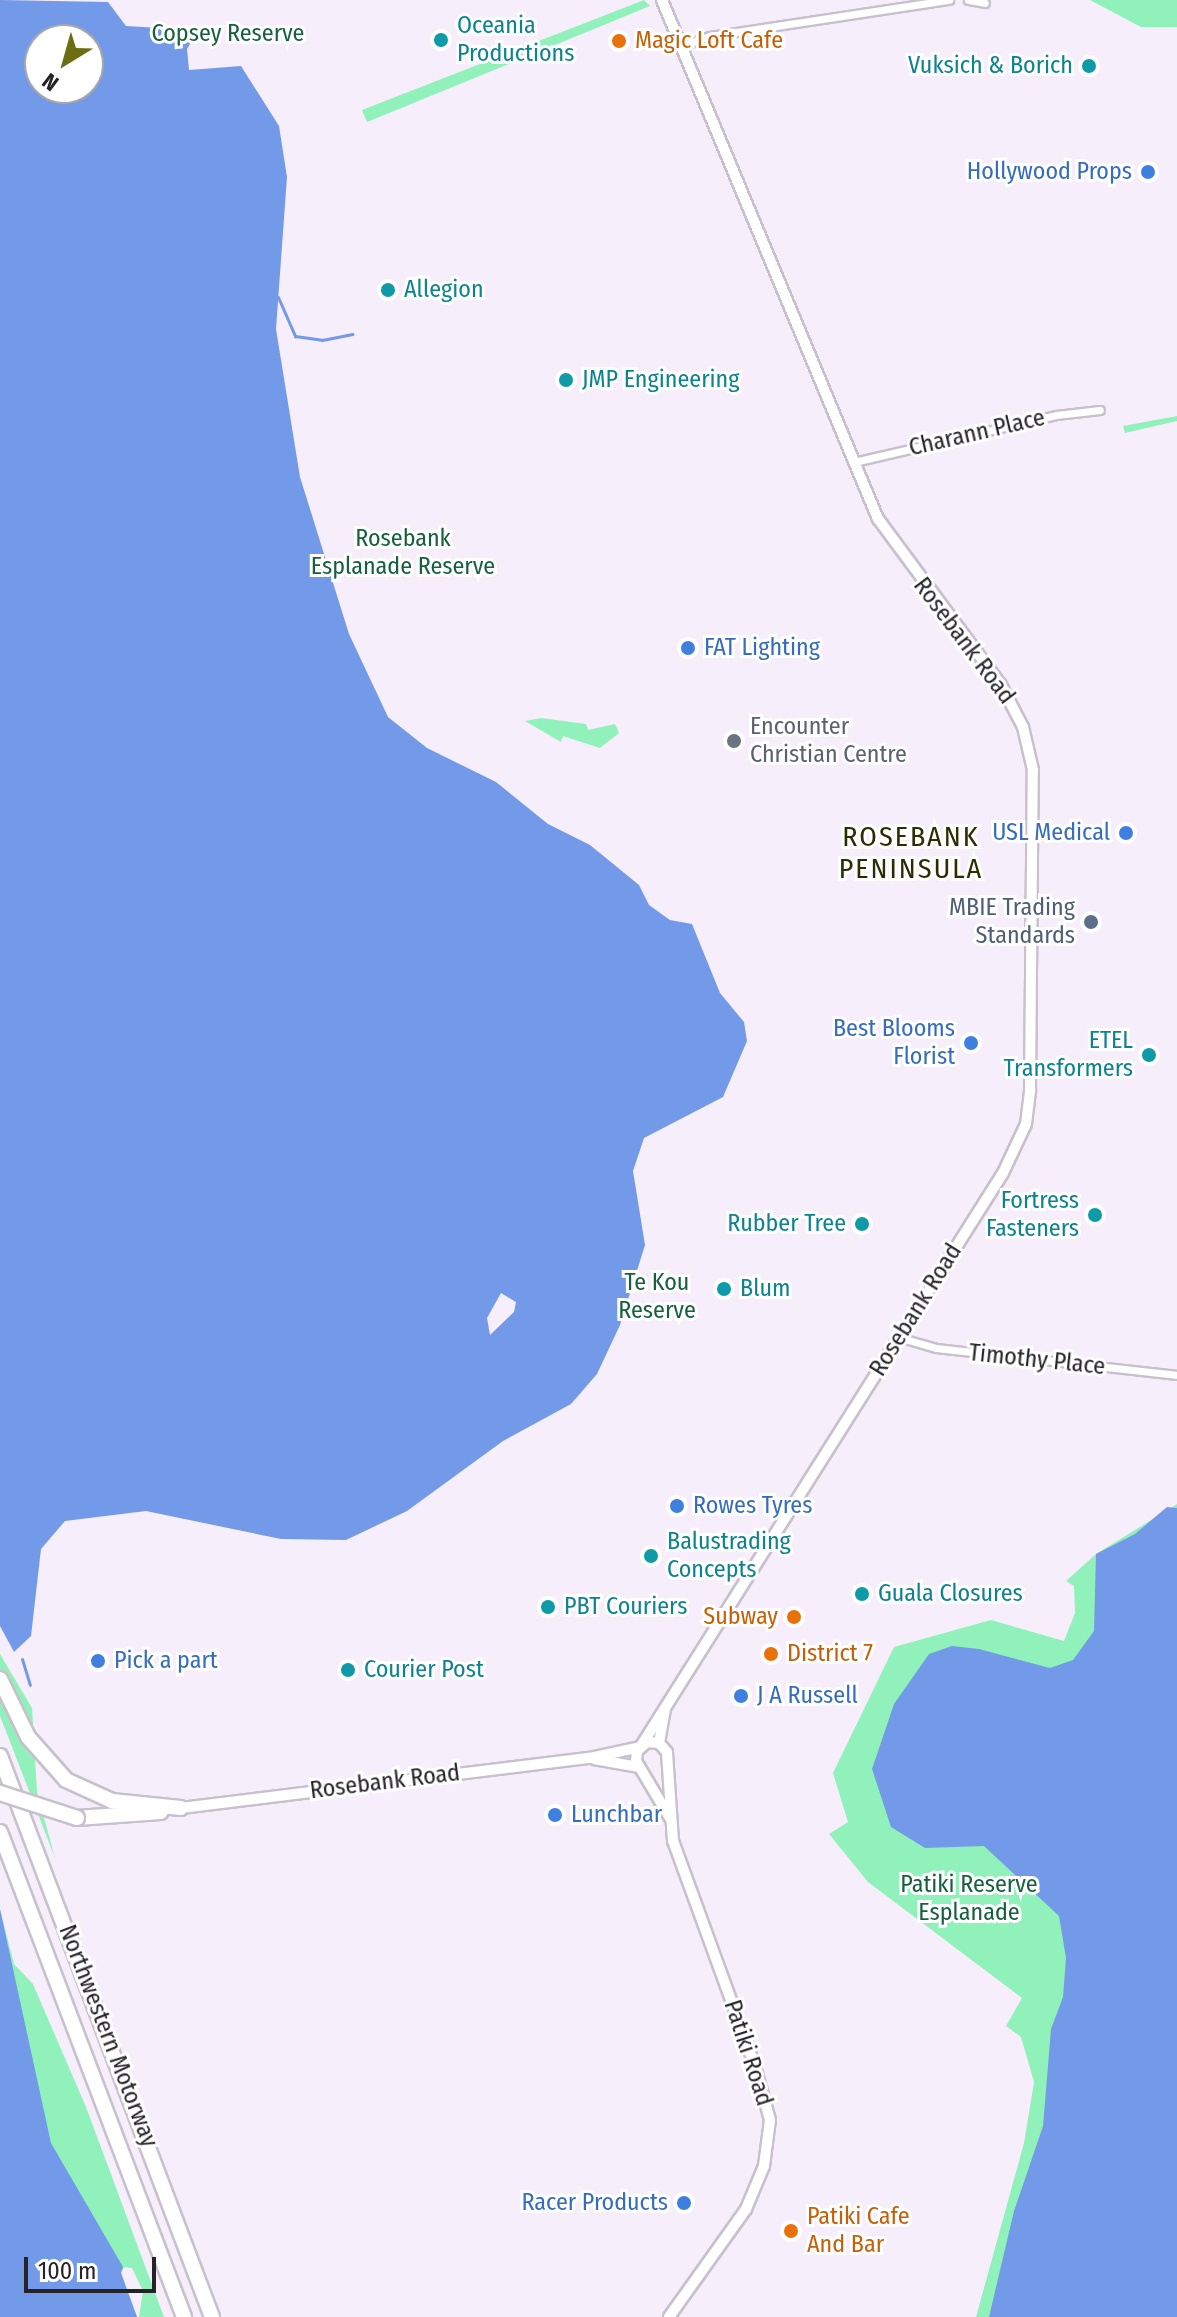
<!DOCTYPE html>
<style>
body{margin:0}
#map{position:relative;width:1177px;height:2317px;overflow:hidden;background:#f6eefb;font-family:"Fira Sans Condensed",sans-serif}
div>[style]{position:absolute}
.green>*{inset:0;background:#91f1ba}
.water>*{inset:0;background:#739ae9}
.stream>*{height:3px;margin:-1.5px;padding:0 1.5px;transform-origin:1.5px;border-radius:1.5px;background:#739ae9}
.roads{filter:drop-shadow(2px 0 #c8c1cd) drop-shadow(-2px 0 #c8c1cd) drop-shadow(0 2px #c8c1cd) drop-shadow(0 -2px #c8c1cd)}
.street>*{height:7px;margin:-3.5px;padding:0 3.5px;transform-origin:3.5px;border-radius:3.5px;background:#fff}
.secondary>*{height:10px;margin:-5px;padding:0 5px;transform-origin:5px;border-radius:5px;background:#fff}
.highway>*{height:14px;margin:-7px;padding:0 7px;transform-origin:7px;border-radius:7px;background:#fff}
.bridges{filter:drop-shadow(2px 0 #c8c1cd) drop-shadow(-2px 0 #c8c1cd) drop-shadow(0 2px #c8c1cd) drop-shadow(0 -2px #c8c1cd)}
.highway-bridge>*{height:14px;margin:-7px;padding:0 7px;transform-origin:7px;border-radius:7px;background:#fff}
.dots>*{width:22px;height:22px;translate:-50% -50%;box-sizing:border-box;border:4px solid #fff;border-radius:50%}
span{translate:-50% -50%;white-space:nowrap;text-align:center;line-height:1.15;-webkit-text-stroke:6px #fff;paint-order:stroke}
.culture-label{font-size:24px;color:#0d838f}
.left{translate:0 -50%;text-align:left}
.right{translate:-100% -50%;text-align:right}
.park-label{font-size:24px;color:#16603d}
.food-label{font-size:24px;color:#c56008}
.shop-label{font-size:24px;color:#366cbe}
.street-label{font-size:24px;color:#262328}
.worship-label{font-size:24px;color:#5b616d}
.service-label{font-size:24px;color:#4e5e75}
.quarter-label{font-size:28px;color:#2a2c02;letter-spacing:2px}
.north{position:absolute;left:24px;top:24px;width:80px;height:80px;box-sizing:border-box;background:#fff;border:2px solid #a8a7a9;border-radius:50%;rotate:217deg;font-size:22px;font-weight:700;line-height:32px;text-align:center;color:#262328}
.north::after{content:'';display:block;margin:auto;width:28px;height:36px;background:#6b6e11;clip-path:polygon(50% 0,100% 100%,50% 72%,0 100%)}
.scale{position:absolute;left:24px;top:2257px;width:132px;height:36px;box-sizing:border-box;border:4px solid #262328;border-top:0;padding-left:10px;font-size:24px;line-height:28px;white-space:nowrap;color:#262328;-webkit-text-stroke:6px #fff;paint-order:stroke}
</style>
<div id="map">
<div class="green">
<div style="clip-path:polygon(644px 0,650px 6px,367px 122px,362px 110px)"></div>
<div style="clip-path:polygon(1090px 0,1177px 0,1177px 27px,1141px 27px)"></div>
<div style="clip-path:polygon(1177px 416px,1177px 421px,1125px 433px,1123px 426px)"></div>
<div style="clip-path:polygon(541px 718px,586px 724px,588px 730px,615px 724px,619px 733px,600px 748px,563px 736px,561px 742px,525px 721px)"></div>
<div style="clip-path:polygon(1177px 1504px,1177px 2317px,976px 2317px,1024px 2143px,1034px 2082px,1021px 2037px,1006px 2026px,1022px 1998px,868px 1882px,829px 1834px,848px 1822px,833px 1773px,894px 1647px,991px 1620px,1064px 1641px,1075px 1613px,1074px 1586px,1066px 1581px,1096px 1554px)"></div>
<div style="clip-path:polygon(0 1654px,32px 1708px,37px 1792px,55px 1858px,0 1716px)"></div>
<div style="clip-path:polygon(0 1909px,14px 1964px,33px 1984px,86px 2107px,164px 2317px,139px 2317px,143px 2291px,132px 2268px,124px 2267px,121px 2273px,137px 2317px,0 2317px)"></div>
</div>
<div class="water">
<div style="clip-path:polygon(evenodd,0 0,108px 2px,126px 26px,177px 29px,193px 39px,187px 49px,189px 70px,241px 66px,279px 126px,287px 177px,276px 329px,300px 477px,349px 634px,388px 717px,427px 748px,496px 782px,548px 824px,590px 845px,639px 885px,649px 905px,670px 920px,692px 924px,720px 993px,744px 1022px,747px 1041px,723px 1097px,644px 1138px,633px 1171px,645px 1245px,620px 1325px,597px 1374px,571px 1404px,503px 1441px,407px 1511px,346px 1540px,281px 1539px,146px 1511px,65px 1521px,41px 1549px,31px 1636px,14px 1652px,0 1626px,0 0,40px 40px,88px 40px,88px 88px,40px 88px,40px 40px,0 0,501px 1293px,516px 1302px,514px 1312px,490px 1335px,487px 1318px,501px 1293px)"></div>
<div style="clip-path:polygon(1167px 1507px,1177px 1508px,1177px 2317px,989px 2317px,1014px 2211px,1043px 2126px,1051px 2029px,1063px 1997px,1066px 1958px,1059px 1916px,984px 1846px,925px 1848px,891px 1827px,872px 1769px,894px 1704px,929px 1654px,952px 1646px,979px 1649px,1050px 1668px,1073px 1660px,1094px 1631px,1096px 1554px,1135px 1534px)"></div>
<div style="clip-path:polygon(0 1909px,51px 2143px,123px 2267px,121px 2273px,137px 2317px,0 2317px)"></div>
</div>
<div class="stream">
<div style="left:278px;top:297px;width:43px;rotate:66.4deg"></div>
<div style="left:295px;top:336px;width:27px;rotate:8deg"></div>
<div style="left:322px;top:340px;width:31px;rotate:-11deg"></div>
<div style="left:22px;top:1659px;width:27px;rotate:73deg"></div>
</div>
<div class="roads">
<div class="street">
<div style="left:968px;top:0;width:17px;rotate:10deg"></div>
<div style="left:681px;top:46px;width:31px;rotate:-19deg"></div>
<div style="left:710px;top:36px;width:242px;rotate:-8.6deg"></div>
<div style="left:854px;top:462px;width:207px;rotate:-13.1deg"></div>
<div style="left:1056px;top:415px;width:44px;rotate:-6.5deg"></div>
<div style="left:898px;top:1337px;width:40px;rotate:16deg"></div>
<div style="left:936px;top:1348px;width:243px;rotate:6.4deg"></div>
</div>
<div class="secondary">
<div style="left:659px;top:1743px;width:35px;rotate:-80deg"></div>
<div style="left:641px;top:1746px;width:678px;rotate:-57.72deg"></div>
<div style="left:1003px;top:1173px;width:54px;rotate:-64.9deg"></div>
<div style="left:1026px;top:1124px;width:35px;rotate:-83deg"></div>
<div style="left:1030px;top:1089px;width:319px;rotate:-89.5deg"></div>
<div style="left:1033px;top:770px;width:44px;rotate:-103.1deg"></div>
<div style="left:1023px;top:727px;width:47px;rotate:-117.6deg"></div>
<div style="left:1001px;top:685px;width:207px;rotate:-126.5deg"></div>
<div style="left:878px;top:519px;width:562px;rotate:-112.6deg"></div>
<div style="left:594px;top:1759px;width:46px;rotate:10.1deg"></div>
<div style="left:181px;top:1808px;width:412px;rotate:-7deg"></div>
<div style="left:590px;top:1758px;width:51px;rotate:-12.4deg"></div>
<div style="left:669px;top:2317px;width:133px;rotate:-54.5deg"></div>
<div style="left:746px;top:2209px;width:47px;rotate:-67.3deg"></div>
<div style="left:764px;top:2166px;width:46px;rotate:-82.6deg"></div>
<div style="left:770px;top:2120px;width:56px;rotate:-105.5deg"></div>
<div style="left:755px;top:2066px;width:239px;rotate:-110deg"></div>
<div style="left:673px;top:1841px;width:89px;rotate:-93.9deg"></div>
<div style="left:667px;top:1752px;width:12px;rotate:-132deg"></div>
<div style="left:659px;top:1743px;width:12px;rotate:-175deg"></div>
<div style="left:647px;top:1742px;width:13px;rotate:138deg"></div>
<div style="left:637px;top:1751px;width:10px;rotate:96deg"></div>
<div style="left:636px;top:1761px;width:66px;rotate:59.2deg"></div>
</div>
<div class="highway">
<div style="left:0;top:1679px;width:64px;rotate:64.2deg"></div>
<div style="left:28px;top:1737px;width:57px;rotate:48.5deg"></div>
<div style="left:66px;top:1780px;width:51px;rotate:24.5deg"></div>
<div style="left:112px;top:1801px;width:69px;rotate:5.8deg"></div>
<div style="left:0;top:1756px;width:600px;rotate:69.3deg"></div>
<div style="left:77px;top:1818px;width:84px;rotate:-4.1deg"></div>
<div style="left:0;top:1832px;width:519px;rotate:69.22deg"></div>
</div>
</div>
<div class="bridges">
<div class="highway-bridge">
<div style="left:0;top:1793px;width:81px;rotate:18deg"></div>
</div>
</div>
<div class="dots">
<div style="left:441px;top:40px;background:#0f9aa8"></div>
<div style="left:619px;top:41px;background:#e8710a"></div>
<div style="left:1089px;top:66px;background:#0f9aa8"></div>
<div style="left:1148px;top:172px;background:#3f7fe0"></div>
<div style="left:388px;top:290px;background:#0f9aa8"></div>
<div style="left:566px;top:380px;background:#0f9aa8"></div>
<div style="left:688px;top:648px;background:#3f7fe0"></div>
<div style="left:734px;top:741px;background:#6b7280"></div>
<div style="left:1126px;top:833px;background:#3f7fe0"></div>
<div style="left:1091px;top:922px;background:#5c6f8a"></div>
<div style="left:971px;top:1043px;background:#3f7fe0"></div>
<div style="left:1149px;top:1055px;background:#0f9aa8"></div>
<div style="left:1095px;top:1215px;background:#0f9aa8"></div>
<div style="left:862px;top:1224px;background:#0f9aa8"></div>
<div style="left:724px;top:1289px;background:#0f9aa8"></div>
<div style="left:677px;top:1506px;background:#3f7fe0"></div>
<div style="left:651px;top:1556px;background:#0f9aa8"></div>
<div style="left:862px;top:1594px;background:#0f9aa8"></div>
<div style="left:548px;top:1607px;background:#0f9aa8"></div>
<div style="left:794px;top:1617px;background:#e8710a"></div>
<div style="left:771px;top:1654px;background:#e8710a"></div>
<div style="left:98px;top:1661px;background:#3f7fe0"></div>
<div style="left:348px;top:1670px;background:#0f9aa8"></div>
<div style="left:741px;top:1696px;background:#3f7fe0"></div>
<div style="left:555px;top:1815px;background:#3f7fe0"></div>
<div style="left:684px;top:2203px;background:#3f7fe0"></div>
<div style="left:791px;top:2231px;background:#e8710a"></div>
</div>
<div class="culture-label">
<span class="left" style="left:457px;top:40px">Oceania<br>Productions</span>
<span class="right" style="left:1073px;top:66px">Vuksich &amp; Borich</span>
<span class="left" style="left:404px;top:290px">Allegion</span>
<span class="left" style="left:582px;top:380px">JMP Engineering</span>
<span class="right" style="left:1133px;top:1055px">ETEL<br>Transformers</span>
<span class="right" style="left:1079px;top:1215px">Fortress<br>Fasteners</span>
<span class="right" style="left:846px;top:1224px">Rubber Tree</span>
<span class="left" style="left:740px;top:1289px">Blum</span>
<span class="left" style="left:667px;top:1556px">Balustrading<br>Concepts</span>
<span class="left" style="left:878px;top:1594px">Guala Closures</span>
<span class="left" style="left:564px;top:1607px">PBT Couriers</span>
<span class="left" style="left:364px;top:1670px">Courier Post</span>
</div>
<div class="park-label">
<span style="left:228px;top:34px">Copsey Reserve</span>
<span style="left:403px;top:553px">Rosebank<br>Esplanade Reserve</span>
<span style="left:657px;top:1297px">Te Kou<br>Reserve</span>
<span style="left:969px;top:1899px">Patiki Reserve<br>Esplanade</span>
</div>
<div class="food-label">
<span class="left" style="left:635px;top:41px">Magic Loft Cafe</span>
<span class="right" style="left:778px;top:1617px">Subway</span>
<span class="left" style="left:787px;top:1654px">District 7</span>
<span class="left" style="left:807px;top:2231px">Patiki Cafe<br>And Bar</span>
</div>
<div class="shop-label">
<span class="right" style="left:1132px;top:172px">Hollywood Props</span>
<span class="left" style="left:704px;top:648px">FAT Lighting</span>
<span class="right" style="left:1110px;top:833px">USL Medical</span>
<span class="right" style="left:955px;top:1043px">Best Blooms<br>Florist</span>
<span class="left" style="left:693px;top:1506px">Rowes Tyres</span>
<span class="left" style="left:114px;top:1661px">Pick a part</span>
<span class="left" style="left:757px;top:1696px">J A Russell</span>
<span class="left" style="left:571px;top:1815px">Lunchbar</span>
<span class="right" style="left:668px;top:2203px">Racer Products</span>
</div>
<div class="street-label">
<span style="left:977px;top:433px;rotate:-13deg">Charann Place</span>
<span style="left:964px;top:641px;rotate:53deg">Rosebank Road</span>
<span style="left:916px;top:1310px;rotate:-58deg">Rosebank Road</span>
<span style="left:1037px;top:1360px;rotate:6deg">Timothy Place</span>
<span style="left:385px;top:1782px;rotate:-7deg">Rosebank Road</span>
<span style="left:108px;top:2036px;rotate:69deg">Northwestern Motorway</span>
<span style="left:748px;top:2053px;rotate:72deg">Patiki Road</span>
</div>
<div class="worship-label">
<span class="left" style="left:750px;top:741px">Encounter<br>Christian Centre</span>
</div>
<div class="service-label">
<span class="right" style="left:1075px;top:922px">MBIE Trading<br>Standards</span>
</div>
<div class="quarter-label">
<span style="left:911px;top:853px">ROSEBANK<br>PENINSULA</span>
</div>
<div class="north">N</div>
<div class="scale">100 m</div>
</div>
